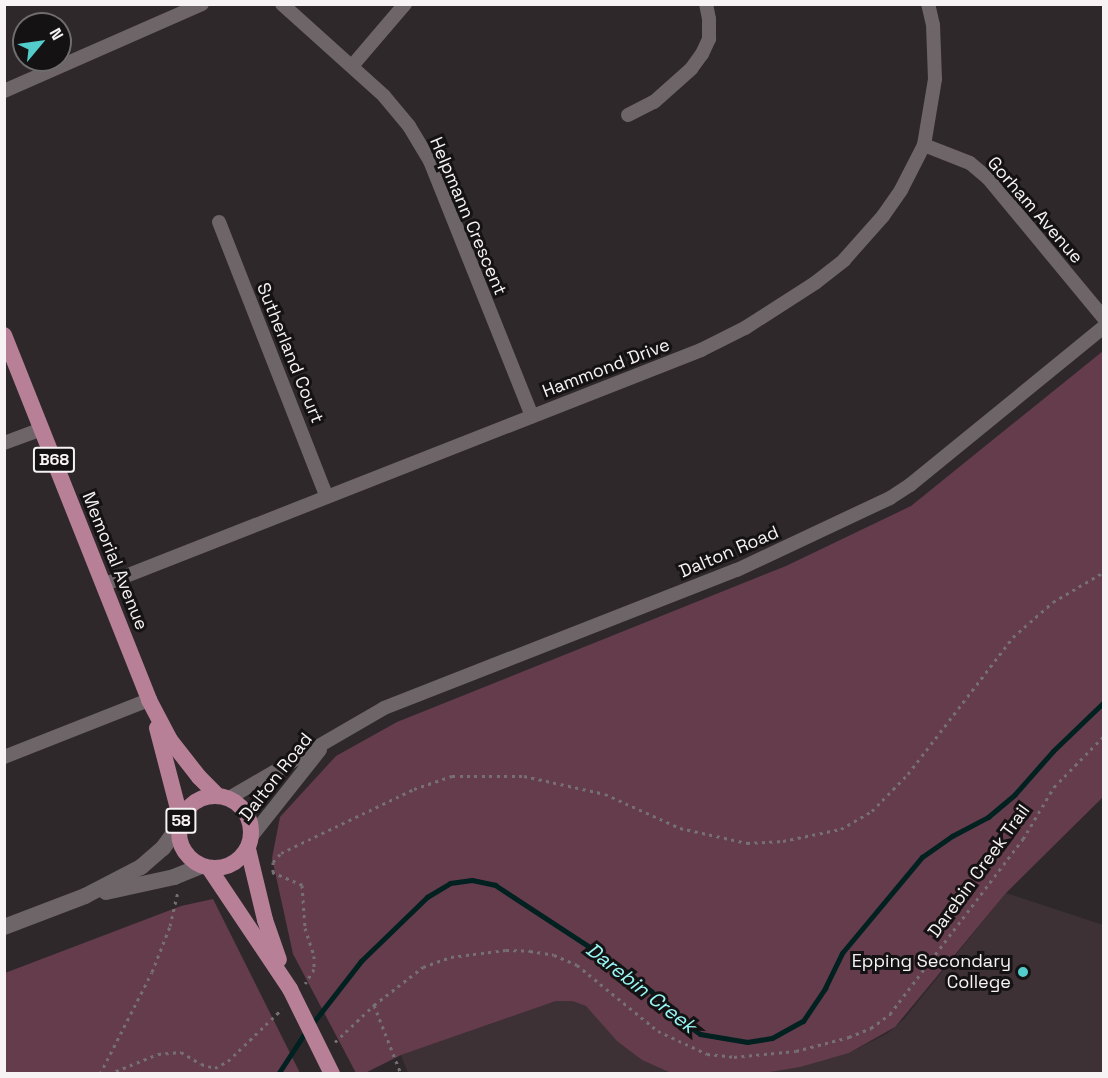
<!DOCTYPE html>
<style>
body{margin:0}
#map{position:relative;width:1108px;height:1078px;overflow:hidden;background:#2f282b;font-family:"Space Grotesk",sans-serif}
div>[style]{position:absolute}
.built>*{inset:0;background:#3e3136}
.green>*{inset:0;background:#643c4c}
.stream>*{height:5px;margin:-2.5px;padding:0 2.5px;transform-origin:2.5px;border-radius:2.5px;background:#012020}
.path>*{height:3px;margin-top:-1.5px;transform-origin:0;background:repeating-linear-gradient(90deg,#767072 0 3px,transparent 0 7.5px)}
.minor>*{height:14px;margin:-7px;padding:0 7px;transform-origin:7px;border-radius:7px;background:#6d6568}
.tertiary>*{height:16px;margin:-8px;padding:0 8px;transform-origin:8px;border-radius:8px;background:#6d6568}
.primary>*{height:16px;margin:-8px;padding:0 8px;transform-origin:8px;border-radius:8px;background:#b88097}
.primary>.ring{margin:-8px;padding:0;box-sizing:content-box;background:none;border:16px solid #b88097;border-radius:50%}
.dots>*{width:16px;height:16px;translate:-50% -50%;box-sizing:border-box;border:3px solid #151213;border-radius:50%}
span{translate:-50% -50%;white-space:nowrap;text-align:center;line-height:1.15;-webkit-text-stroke:6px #151213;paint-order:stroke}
.shield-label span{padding:2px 4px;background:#151213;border:2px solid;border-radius:4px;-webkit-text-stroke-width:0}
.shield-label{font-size:16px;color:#f7f2f4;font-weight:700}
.street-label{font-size:18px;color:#f7f2f4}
.poi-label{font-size:18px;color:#f7f2f4}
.right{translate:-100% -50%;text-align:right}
.water-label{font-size:20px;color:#98f8f6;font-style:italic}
.frame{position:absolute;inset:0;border:6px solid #f7f2f4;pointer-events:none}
.north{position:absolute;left:12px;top:12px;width:60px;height:60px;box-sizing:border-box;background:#151213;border:2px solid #6f6c6d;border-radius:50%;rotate:61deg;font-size:16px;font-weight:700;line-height:24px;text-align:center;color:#f7f2f4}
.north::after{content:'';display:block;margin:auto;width:21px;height:27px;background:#53cdcb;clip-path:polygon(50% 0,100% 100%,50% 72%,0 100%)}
</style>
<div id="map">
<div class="built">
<div style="clip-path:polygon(1006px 893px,1103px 925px,1103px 1073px,758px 1074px,849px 1053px,888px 1033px,904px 1019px)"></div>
<div style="clip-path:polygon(556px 1001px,572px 1001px,586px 1006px,642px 1060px,671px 1073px,408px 1073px,401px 1055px)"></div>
</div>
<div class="green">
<div style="clip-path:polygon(1103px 351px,1103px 797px,1006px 893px,895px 1027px,849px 1053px,800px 1067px,758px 1074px,671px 1073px,642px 1060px,617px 1041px,586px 1006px,572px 1001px,556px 1001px,401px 1055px,365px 1073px,356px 1073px,293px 954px,272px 858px,280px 817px,336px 756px,397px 722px,786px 566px,911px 506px)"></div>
<div style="clip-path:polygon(213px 899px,300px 1073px,5px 1073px,5px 973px,181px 906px)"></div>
</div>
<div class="stream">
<div style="left:312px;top:1024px;width:80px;rotate:-52.1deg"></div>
<div style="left:361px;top:961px;width:92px;rotate:-44.1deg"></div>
<div style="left:427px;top:897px;width:27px;rotate:-31deg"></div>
<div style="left:450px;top:883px;width:22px;rotate:-8deg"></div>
<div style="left:472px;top:880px;width:24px;rotate:12deg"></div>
<div style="left:495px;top:885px;width:148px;rotate:33.2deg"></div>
<div style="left:619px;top:966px;width:41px;rotate:38deg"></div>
<div style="left:651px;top:991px;width:33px;rotate:47deg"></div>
<div style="left:673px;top:1015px;width:33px;rotate:35deg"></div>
<div style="left:700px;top:1034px;width:48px;rotate:9.7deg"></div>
<div style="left:747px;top:1042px;width:25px;rotate:-9deg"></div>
<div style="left:772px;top:1038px;width:35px;rotate:-29deg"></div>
<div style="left:803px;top:1021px;width:40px;rotate:-56deg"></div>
<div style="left:825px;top:988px;width:39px;rotate:-64deg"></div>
<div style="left:842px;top:953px;width:125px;rotate:-50.2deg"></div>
<div style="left:922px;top:857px;width:37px;rotate:-35deg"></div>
<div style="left:952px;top:836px;width:41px;rotate:-27.8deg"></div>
<div style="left:988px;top:817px;width:35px;rotate:-40deg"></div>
<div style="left:1015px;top:794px;width:57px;rotate:-48.5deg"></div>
<div style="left:1053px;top:751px;width:71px;rotate:-43.9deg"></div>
<div style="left:278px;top:1074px;width:51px;rotate:-56.9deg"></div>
</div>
<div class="path">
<div style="left:272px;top:872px;width:33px;rotate:23deg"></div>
<div style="left:302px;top:885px;width:43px;rotate:86deg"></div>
<div style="left:305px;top:928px;width:29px;rotate:72deg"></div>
<div style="left:314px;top:956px;width:13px;rotate:90deg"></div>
<div style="left:314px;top:969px;width:17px;rotate:121deg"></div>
<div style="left:273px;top:872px;width:10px;rotate:-90deg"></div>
<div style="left:273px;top:862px;width:12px;rotate:-48deg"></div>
<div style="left:281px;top:853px;width:148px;rotate:-25.7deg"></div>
<div style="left:414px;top:789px;width:40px;rotate:-18.9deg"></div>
<div style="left:452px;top:776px;width:72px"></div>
<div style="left:524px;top:776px;width:83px;rotate:12.5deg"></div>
<div style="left:605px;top:794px;width:82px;rotate:24.4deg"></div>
<div style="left:680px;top:828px;width:69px;rotate:12.6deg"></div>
<div style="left:747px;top:843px;width:36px;rotate:-3deg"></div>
<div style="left:783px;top:841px;width:59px;rotate:-11.7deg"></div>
<div style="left:841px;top:829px;width:36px;rotate:-30deg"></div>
<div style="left:872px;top:811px;width:52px;rotate:-45.8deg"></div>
<div style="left:908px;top:774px;width:173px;rotate:-52.5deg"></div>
<div style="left:1013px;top:637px;width:53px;rotate:-41.2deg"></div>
<div style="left:1053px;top:602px;width:59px;rotate:-30.5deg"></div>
<div style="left:374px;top:1005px;width:74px;rotate:68.6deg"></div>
<div style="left:335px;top:1042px;width:54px;rotate:-43.5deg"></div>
<div style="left:374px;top:1005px;width:62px;rotate:-37.8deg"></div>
<div style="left:423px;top:967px;width:30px;rotate:-20deg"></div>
<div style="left:451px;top:957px;width:55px;rotate:-7.3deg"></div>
<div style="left:506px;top:950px;width:24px;rotate:2deg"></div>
<div style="left:530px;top:951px;width:24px;rotate:9deg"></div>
<div style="left:554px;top:955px;width:25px;rotate:23deg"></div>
<div style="left:577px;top:965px;width:104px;rotate:39.2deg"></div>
<div style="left:658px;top:1031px;width:54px;rotate:25.1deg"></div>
<div style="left:707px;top:1054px;width:27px;rotate:6deg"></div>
<div style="left:734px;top:1057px;width:62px;rotate:-5.5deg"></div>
<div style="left:796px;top:1051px;width:55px;rotate:-14.8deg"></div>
<div style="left:849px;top:1037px;width:24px;rotate:-22deg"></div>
<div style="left:871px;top:1028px;width:24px;rotate:-36deg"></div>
<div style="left:890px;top:1014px;width:220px;rotate:-52.8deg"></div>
<div style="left:1023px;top:839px;width:61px;rotate:-59.2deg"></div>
<div style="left:1054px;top:787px;width:71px;rotate:-45.6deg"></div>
<div style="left:100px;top:1074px;width:114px;rotate:-63deg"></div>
<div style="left:152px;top:972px;width:49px;rotate:-68.6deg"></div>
<div style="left:170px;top:926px;width:35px;rotate:-77deg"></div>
<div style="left:109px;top:1074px;width:53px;rotate:-22.2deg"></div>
<div style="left:158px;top:1054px;width:23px;rotate:-5deg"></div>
<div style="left:181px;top:1052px;width:23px;rotate:31deg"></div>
<div style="left:201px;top:1064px;width:15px;rotate:16deg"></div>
<div style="left:215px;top:1068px;width:15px;rotate:-28deg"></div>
<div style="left:228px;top:1061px;width:75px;rotate:-43.9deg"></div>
</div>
<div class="minor">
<div style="left:282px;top:4px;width:137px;rotate:42deg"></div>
<div style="left:384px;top:96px;width:39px;rotate:50deg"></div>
<div style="left:409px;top:126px;width:41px;rotate:59deg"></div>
<div style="left:430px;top:161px;width:275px;rotate:68.2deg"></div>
<div style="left:352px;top:66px;width:82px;rotate:-49.5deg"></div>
<div style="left:4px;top:91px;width:216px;rotate:-23.7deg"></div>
<div style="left:628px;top:115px;width:29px;rotate:-27deg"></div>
<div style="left:654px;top:102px;width:50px;rotate:-41.7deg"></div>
<div style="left:691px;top:69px;width:19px;rotate:-54deg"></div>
<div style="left:702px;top:54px;width:17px;rotate:-65deg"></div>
<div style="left:709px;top:39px;width:20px;rotate:-90deg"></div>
<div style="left:709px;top:19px;width:15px;rotate:-101deg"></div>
<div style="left:924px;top:145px;width:49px;rotate:21.4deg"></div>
<div style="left:970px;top:163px;width:23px;rotate:40deg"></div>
<div style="left:988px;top:178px;width:182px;rotate:50.4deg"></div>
<div style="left:219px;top:222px;width:295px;rotate:68.6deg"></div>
<div style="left:4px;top:443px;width:40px;rotate:-20.2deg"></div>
<div style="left:103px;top:585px;width:643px;rotate:-21.45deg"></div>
<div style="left:701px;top:350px;width:49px;rotate:-26.6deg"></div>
<div style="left:745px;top:328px;width:83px;rotate:-32.7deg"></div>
<div style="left:815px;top:283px;width:37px;rotate:-38deg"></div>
<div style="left:844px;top:260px;width:59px;rotate:-48.4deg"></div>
<div style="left:883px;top:216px;width:32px;rotate:-55deg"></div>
<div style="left:901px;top:190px;width:51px;rotate:-62.9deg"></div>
<div style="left:924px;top:145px;width:67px;rotate:-80.5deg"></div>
<div style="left:935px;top:79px;width:54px;rotate:-92.1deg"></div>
<div style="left:933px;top:25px;width:22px;rotate:-103deg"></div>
<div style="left:4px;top:757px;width:156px;rotate:-21.5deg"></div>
<div style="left:229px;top:798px;width:179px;rotate:-30.1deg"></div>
<div style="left:384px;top:708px;width:379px;rotate:-21.4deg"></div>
<div style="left:737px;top:570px;width:169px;rotate:-25.2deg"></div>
<div style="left:890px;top:498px;width:24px;rotate:-33deg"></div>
<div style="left:910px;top:485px;width:250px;rotate:-39.2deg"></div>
<div style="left:251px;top:837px;width:111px;rotate:-51.6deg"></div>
</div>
<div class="tertiary">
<div style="left:106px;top:892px;width:70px;rotate:-12.4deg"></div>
<div style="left:174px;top:877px;width:29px;rotate:-22deg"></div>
<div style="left:4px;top:927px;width:87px;rotate:-20.9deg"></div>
<div style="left:85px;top:896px;width:63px;rotate:-27.4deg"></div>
<div style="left:141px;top:867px;width:29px;rotate:-41deg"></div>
<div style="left:163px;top:848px;width:27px;rotate:-54deg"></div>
</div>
<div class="primary">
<div style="left:4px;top:335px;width:393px;rotate:68.3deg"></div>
<div style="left:149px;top:700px;width:45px;rotate:62.3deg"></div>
<div style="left:170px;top:740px;width:47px;rotate:51.9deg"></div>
<div style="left:199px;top:777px;width:27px;rotate:45deg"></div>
<div style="left:157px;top:728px;width:95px;rotate:75.4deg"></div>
<div class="ring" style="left:179px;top:796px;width:56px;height:56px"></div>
<div style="left:248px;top:849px;width:73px;rotate:76.5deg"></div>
<div style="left:265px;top:920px;width:42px;rotate:70.7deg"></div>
<div style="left:209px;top:868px;width:146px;rotate:56.2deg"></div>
<div style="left:290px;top:989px;width:95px;rotate:63.7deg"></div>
</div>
<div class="dots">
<div style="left:1023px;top:972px;background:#53cdcb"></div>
</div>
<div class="shield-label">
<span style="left:54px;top:460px">B68</span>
<span style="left:181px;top:821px">58</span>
</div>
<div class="street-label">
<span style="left:1035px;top:210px;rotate:49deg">Gorham Avenue</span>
<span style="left:468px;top:216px;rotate:67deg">Helpmann Crescent</span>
<span style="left:290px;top:353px;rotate:68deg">Sutherland Court</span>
<span style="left:606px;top:368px;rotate:-21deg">Hammond Drive</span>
<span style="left:729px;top:552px;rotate:-23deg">Dalton Road</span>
<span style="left:115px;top:561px;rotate:68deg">Memorial Avenue</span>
<span style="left:276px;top:777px;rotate:-52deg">Dalton Road</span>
<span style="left:979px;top:871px;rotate:-54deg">Darebin Creek Trail</span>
</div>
<div class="poi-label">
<span class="right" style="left:1011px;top:972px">Epping Secondary<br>College</span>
</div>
<div class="water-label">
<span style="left:641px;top:988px;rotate:38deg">Darebin Creek</span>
</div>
<div class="frame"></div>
<div class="north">N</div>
</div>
